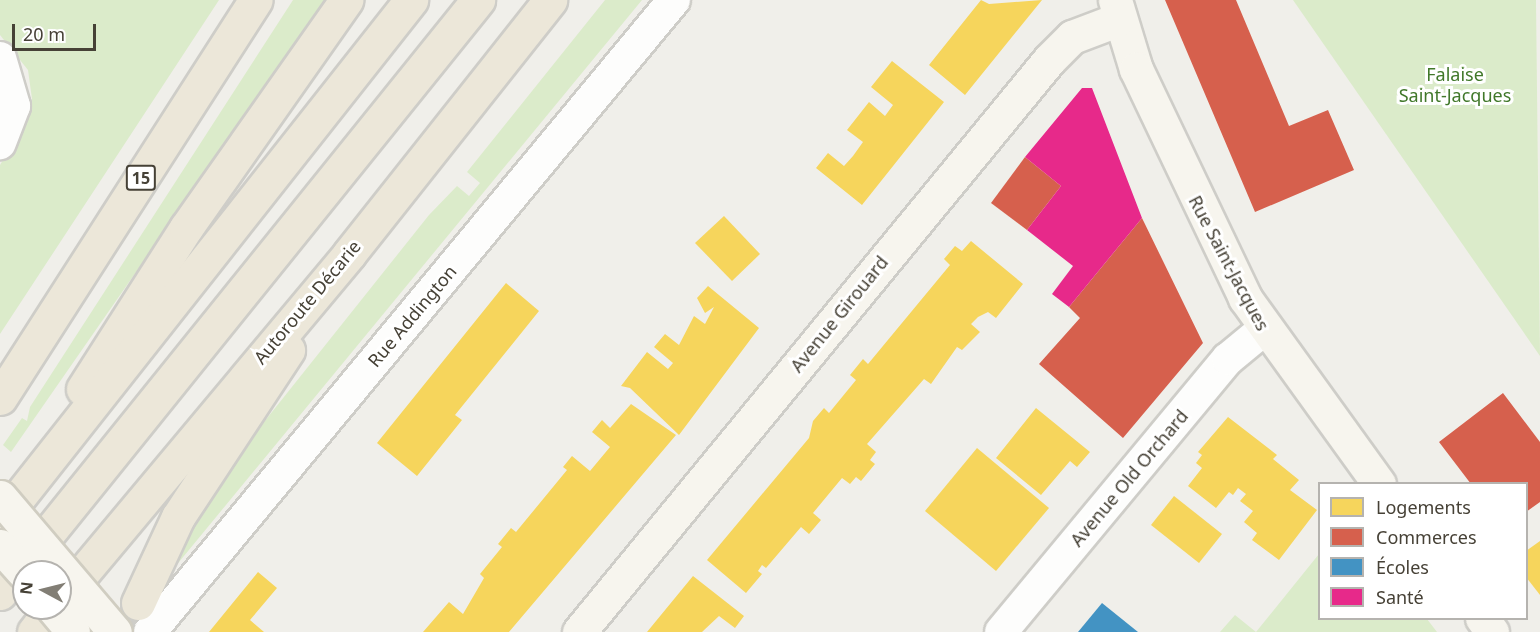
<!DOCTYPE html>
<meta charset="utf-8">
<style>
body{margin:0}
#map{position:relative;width:1540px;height:632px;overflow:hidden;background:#f0efea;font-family:"Noto Sans",sans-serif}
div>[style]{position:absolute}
.green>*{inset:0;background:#dbebca}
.homes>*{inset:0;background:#f6d55c}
.shops>*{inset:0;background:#d6604d}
.schools>*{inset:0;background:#4393c3}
.health>*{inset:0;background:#e7298a}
.highway-tunnel>*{height:33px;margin-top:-16.5px;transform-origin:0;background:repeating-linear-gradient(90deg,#ceccc6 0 33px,transparent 0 49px)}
.roads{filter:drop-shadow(2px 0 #cecdc8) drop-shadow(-2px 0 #cecdc8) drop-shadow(0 2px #cecdc8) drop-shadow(0 -2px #cecdc8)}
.street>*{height:32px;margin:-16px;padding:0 16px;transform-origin:16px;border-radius:16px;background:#fdfdfc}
.secondary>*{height:33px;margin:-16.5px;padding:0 16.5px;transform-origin:16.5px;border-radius:16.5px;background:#f7f5ee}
.highway>*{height:33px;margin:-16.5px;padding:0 16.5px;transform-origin:16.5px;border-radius:16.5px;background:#ece7d9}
.bridges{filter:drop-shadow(2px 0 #d0cdc1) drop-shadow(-2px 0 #d0cdc1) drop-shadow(0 2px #d0cdc1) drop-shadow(0 -2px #d0cdc1)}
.secondary-bridge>*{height:33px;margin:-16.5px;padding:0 16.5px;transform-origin:16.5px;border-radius:16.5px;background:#f7f5ee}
span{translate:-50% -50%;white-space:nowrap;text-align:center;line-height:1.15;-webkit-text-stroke:6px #fff;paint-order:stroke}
.shield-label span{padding:2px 4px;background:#fff;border:2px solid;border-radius:4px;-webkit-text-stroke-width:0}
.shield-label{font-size:16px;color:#464136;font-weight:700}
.park-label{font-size:18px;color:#41782a}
.street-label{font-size:18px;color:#464136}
.legend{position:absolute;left:1318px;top:482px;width:210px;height:138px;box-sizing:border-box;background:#fff;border:2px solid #b5b3af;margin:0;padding:8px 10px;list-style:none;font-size:18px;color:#464136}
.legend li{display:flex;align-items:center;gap:12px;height:30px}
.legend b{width:30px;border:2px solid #b5b3af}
.north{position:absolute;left:12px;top:560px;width:60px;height:60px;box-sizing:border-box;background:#fff;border:2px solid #b5b3af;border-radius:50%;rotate:277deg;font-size:16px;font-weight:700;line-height:24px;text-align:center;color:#464136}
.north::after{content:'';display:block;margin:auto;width:21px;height:27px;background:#827e75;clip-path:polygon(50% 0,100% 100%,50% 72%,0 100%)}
.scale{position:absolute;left:12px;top:24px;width:84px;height:27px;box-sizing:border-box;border:3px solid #464136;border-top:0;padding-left:8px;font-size:18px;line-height:21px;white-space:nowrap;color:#464136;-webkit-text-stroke:4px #fff;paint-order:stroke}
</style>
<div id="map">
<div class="green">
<div style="clip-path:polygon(0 0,219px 0,0 334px,0 165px,25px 123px,32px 99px,28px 70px,0 35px)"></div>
<div style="clip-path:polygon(293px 0,325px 0,11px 452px,3px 445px,22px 418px,27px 421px,30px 407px)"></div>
<div style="clip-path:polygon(605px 0,642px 0,165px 579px,165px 569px,218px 483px,264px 422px,429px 215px,457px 186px,469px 196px,480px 183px,467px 172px)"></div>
<div style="clip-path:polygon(1293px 0,1536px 0,1540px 356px)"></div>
<div style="clip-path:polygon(1319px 554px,1320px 618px,1427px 619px,1437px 632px,1220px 632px,1235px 615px,1256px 632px)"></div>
</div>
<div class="homes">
<div style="clip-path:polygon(981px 0,989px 4px,1042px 0,965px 95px,929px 65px)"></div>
<div style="clip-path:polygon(892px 61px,944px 102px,862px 205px,816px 168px,828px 153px,844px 166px,853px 156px,863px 142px,847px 130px,869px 102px,885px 116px,893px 105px,871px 87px)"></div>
<div style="clip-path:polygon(724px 216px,760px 254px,732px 281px,695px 243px)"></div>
<div style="clip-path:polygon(971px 241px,1023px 284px,996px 318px,988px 312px,978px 317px,971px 324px,980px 332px,962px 350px,957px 347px,931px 384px,924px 379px,867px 444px,876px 452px,870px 460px,875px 464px,861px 481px,856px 477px,850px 484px,842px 478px,813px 513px,821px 520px,809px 534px,801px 527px,766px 568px,762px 565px,758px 571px,762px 574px,746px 593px,707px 560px,809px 438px,813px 421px,824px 408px,829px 413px,856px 380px,850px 375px,863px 359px,868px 364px,950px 265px,944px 259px,955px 246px,962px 251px)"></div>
<div style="clip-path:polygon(506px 283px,539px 311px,455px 415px,462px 420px,417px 476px,377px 443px)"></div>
<div style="clip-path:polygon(708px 286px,759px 328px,679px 435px,630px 388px,621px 386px,647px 352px,668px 369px,673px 363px,654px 347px,665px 334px,679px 345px,694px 316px,705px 324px,714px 307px,705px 313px,697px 298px)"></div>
<div style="clip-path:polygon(631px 404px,676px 435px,509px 632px,423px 632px,449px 602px,463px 614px,484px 578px,480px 574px,502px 547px,498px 544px,511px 528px,516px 532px,567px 470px,563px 467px,572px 456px,590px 471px,610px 447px,592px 432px,602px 420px,610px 428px)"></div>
<div style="clip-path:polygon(1036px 408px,1090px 452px,1077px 467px,1070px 461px,1041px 495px,996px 458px)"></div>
<div style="clip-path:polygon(1228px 417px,1277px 455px,1273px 459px,1299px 480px,1290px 490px,1317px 510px,1279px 560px,1252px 540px,1257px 533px,1244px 522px,1253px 511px,1240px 501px,1246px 494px,1238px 488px,1233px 495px,1229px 492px,1216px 508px,1188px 486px,1202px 468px,1196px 463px,1202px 455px,1198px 452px)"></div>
<div style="clip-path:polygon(977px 448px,1049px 508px,996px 571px,925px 511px)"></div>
<div style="clip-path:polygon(1174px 496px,1222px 534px,1199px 563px,1151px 525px)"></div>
<div style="clip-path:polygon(1540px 541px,1540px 595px,1526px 577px,1526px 551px)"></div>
<div style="clip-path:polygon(258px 572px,277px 588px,250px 620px,264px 632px,209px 632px)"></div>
<div style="clip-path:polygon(693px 576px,744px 616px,735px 628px,719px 616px,702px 632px,647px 632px)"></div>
</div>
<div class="shops">
<div style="clip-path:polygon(1165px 0,1236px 0,1289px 126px,1328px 110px,1354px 170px,1255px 212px)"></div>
<div style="clip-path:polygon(1025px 157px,1061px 186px,1027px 230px,991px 203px)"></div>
<div style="clip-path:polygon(1142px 218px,1203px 343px,1123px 438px,1039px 364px,1080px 318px,1069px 307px)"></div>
<div style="clip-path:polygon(1503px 393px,1540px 442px,1540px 502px,1526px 512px,1526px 484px,1471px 484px,1439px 442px)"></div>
</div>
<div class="schools">
<div style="clip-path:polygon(1102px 603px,1138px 632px,1078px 632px)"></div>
</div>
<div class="health">
<div style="clip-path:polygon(1082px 88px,1092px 88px,1142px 218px,1069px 307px,1052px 294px,1073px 266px,1027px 230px,1061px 186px,1025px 157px)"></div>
</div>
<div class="highway-tunnel">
<div style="left:132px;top:632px;width:30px;rotate:-78deg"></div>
</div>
<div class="roads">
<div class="street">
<div style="left:0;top:58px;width:50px;rotate:73.7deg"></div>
<div style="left:14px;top:106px;width:40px;rotate:111deg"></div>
<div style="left:150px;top:632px;width:821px;rotate:-50.34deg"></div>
<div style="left:1001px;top:632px;width:355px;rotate:-50.3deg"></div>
<div style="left:1228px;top:359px;width:45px;rotate:-39.6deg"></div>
</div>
<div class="secondary">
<div style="left:1115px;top:0;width:72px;rotate:73.1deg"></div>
<div style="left:1136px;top:69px;width:254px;rotate:64.5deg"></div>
<div style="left:1245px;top:298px;width:229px;rotate:54.2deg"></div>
<div style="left:1482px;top:618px;width:17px;rotate:54deg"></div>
<div style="left:579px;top:632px;width:740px;rotate:-50.59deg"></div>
<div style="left:1049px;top:60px;width:33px;rotate:-45deg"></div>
<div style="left:1072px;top:37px;width:48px;rotate:-20.7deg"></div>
</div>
<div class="highway">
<div style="left:83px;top:389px;width:191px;rotate:-57.4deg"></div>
<div style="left:186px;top:228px;width:279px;rotate:-54.9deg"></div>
<div style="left:0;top:398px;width:473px;rotate:-57.3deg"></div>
<div style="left:0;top:521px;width:664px;rotate:-51.73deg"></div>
<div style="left:0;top:593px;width:762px;rotate:-51.13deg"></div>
<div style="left:60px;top:600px;width:451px;rotate:-50.1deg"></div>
<div style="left:349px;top:254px;width:324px;rotate:-51.6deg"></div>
<div style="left:138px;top:603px;width:95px;rotate:-65.1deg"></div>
<div style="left:178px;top:517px;width:200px;rotate:-56.6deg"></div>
<div style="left:34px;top:632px;width:31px;rotate:-52deg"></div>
</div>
</div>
<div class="bridges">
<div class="secondary-bridge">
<div style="left:0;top:497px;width:177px;rotate:49.6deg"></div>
<div style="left:0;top:546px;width:36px;rotate:48deg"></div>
<div style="left:53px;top:608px;width:31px;rotate:50deg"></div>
</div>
</div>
<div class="shield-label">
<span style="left:141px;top:178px">15</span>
</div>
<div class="park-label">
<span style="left:1455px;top:85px">Falaise<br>Saint-Jacques</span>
</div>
<div class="street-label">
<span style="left:1229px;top:263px;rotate:62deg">Rue Saint-Jacques</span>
<span style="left:307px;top:302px;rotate:-50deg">Autoroute Décarie</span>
<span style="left:839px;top:314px;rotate:-51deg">Avenue Girouard</span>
<span style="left:412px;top:316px;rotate:-50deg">Rue Addington</span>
<span style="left:1129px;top:478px;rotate:-50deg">Avenue Old Orchard</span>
</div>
<ul class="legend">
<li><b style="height:16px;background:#f6d55c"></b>Logements</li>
<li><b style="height:16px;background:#d6604d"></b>Commerces</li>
<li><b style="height:16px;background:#4393c3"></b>Écoles</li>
<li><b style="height:16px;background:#e7298a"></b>Santé</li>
</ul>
<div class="north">N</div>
<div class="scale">20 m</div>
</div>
